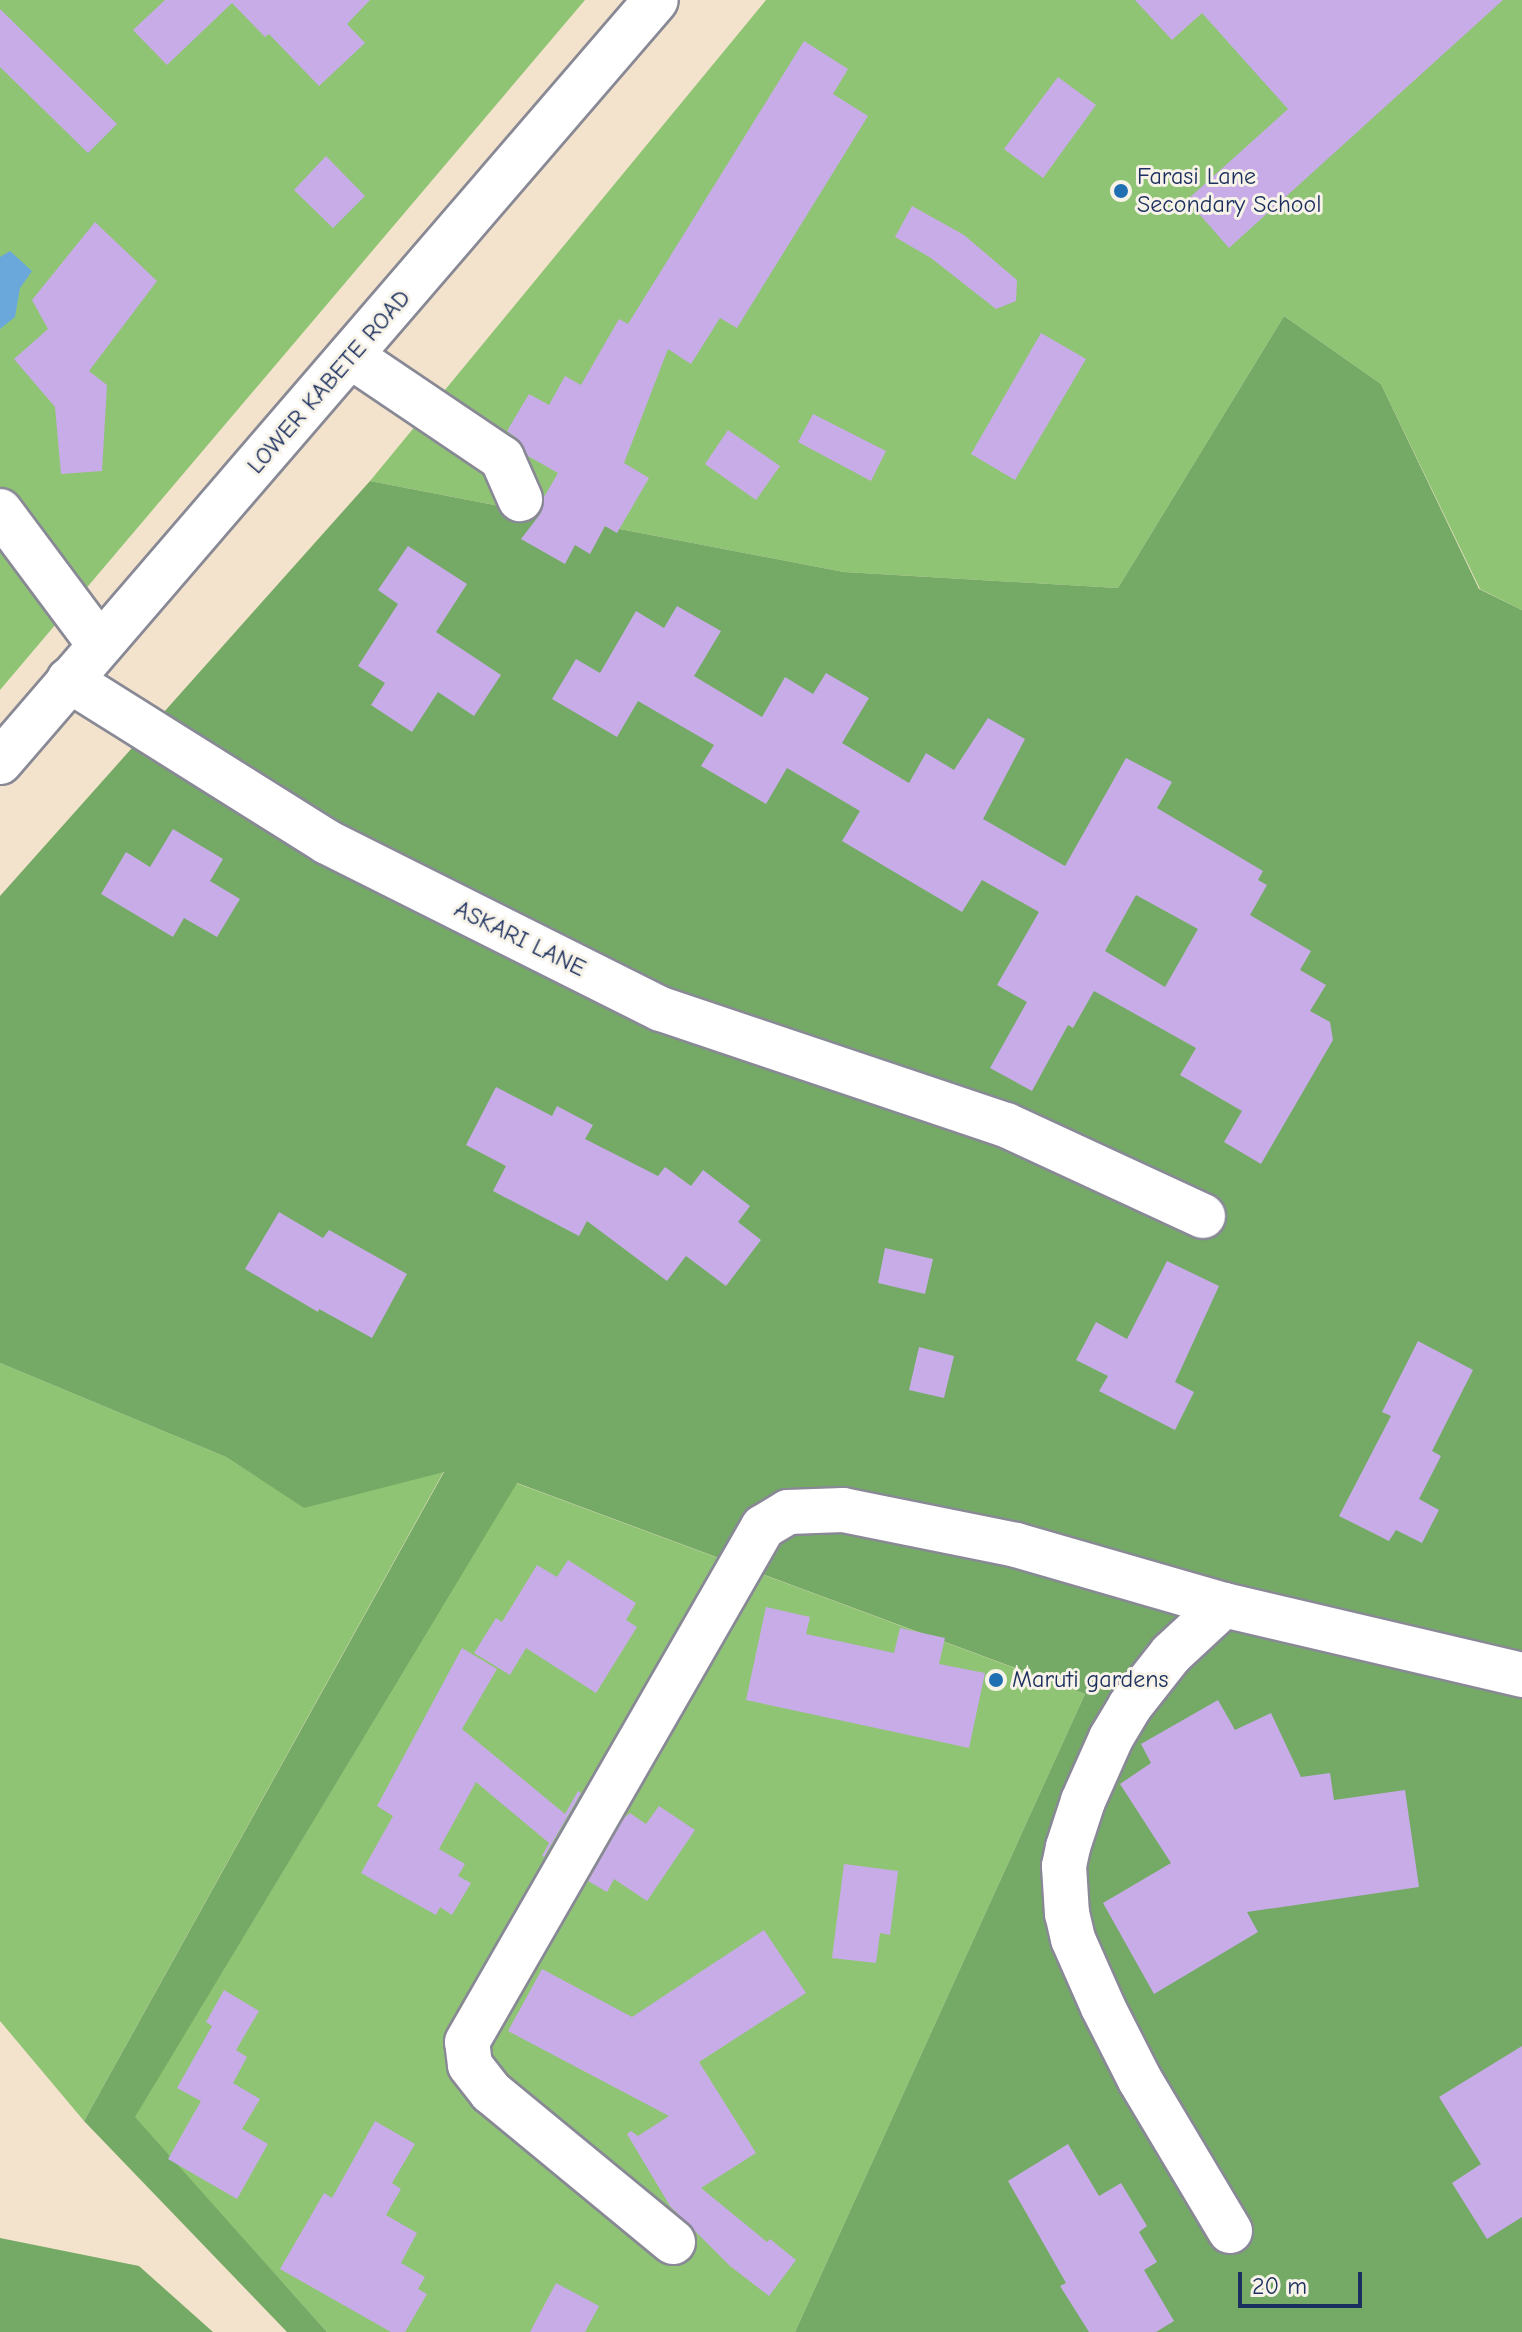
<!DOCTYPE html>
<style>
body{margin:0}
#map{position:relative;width:1522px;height:2332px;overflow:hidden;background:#f4e3cc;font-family:"Comic Neue",sans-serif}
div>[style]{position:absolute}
.green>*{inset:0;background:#90c475}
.forest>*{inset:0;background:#74aa66}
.water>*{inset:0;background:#6aa8dc}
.building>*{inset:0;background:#c8ace7}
.roads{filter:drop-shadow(2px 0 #888995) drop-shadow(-2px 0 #888995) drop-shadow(0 2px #888995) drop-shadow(0 -2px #888995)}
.minor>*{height:44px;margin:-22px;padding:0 22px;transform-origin:22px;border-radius:22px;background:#fff}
.major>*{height:44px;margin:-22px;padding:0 22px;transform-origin:22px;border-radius:22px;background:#fff}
.dots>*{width:22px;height:22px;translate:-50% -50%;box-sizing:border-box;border:4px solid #f7f3e8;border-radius:50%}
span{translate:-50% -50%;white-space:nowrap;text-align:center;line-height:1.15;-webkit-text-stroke:6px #f7f3e8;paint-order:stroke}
.poi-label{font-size:24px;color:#1b2f5e}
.left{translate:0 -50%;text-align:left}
.street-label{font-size:24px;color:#1b2f5e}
.scale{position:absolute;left:1238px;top:2272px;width:124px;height:36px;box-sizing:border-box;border:4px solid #1b2f5e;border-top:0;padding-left:10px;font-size:24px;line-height:28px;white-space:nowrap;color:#1b2f5e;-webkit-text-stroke:6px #f7f3e8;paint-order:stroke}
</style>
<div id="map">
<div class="green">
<div style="clip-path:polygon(0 0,585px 0,0 690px)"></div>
<div style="clip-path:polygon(766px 0,1522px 0,1522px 610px,1480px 589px,1381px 384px,1284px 316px,1118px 588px,844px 572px,370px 481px)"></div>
<div style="clip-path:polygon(0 1363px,226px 1457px,304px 1507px,444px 1471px,84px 2121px,0 2021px)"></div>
<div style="clip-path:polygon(516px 1483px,1085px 1694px,795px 2332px,327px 2332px,134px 2117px)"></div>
</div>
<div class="forest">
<div style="clip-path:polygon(1284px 316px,1381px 384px,1479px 589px,1522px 610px,1522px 2332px,795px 2332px,1085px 1694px,517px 1483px,135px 2117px,327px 2332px,287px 2332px,84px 2121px,444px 1472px,304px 1508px,226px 1457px,0 1363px,0 896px,370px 481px,844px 572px,1118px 588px)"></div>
<div style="clip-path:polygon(0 2238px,139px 2266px,213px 2332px,0 2332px)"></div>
</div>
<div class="water">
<div style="clip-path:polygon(10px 251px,32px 271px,20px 288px,15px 317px,0 329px,0 257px)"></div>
</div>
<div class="building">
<div style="clip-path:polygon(165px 0,370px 0,347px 24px,365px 43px,319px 86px,269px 34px,265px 37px,232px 3px,167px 65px,133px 30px)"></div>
<div style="clip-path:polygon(1135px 0,1503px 0,1229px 248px,1187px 200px,1288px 109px,1202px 13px,1172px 40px)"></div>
<div style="clip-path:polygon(0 9px,117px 124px,88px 153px,0 67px)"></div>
<div style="clip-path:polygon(804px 41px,848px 69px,833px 94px,868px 116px,737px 328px,720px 318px,691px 364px,668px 349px,624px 463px,649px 478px,617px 533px,605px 526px,590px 554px,575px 545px,565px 564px,521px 539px,541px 513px,544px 497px,558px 473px,528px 456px,517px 438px,507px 431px,529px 394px,549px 405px,565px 376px,581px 385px,619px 319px,628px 324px)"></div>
<div style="clip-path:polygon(1058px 77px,1096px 105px,1043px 178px,1004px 149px)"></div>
<div style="clip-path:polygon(326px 156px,365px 196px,333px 228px,294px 190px)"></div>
<div style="clip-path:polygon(912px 206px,964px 235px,1017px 280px,1016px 301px,996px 309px,931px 258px,895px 237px)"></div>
<div style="clip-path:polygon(95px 222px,157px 281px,89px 371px,107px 385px,102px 471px,61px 474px,55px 407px,14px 359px,48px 329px,32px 300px)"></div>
<div style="clip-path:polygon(1041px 333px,1086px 359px,1015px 480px,971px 454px)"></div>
<div style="clip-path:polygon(813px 414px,886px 451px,871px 481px,798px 442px)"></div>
<div style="clip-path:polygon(728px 430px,780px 466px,756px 500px,705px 464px)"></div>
<div style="clip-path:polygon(408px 546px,467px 584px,436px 632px,501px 675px,474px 716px,438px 692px,412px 732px,371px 705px,385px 683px,358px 666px,398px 604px,378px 590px)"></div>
<div style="clip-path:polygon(evenodd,677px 606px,721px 631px,694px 676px,762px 717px,785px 677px,813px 694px,826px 673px,869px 698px,842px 743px,909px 783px,926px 753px,954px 770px,988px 718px,1025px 739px,983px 819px,1065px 866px,1126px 758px,1172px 782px,1157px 808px,1263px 871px,1258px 880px,1267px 885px,1250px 915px,1311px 951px,1300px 970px,1326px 985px,1310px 1011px,1330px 1022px,1333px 1040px,1261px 1164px,1224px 1142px,1242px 1111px,1180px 1075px,1196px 1048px,1094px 991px,1073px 1028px,1068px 1025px,1032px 1091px,990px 1068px,1027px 1002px,997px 985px,1039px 912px,982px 880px,962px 912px,842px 841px,860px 811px,787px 768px,766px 804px,701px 766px,714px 745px,638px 701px,617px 737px,552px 699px,576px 659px,600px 673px,636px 611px,664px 628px,677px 606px,1136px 895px,1198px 929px,1165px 987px,1105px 951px,1136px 895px)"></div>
<div style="clip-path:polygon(173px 829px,223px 859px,210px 881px,240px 899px,217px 937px,184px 918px,173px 937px,101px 894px,126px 852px,150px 867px)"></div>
<div style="clip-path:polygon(496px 1087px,552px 1116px,557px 1106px,593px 1125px,585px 1139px,658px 1176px,665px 1167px,691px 1186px,703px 1170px,750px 1206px,738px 1222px,761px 1240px,726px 1286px,686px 1256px,667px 1281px,587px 1221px,579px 1236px,493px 1191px,506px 1166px,466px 1145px)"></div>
<div style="clip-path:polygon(279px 1212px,323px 1238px,329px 1230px,407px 1274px,372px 1338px,319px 1309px,318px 1312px,245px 1269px)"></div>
<div style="clip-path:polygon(885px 1248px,933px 1259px,925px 1294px,878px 1283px)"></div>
<div style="clip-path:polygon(1167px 1261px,1219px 1286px,1175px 1382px,1194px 1392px,1175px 1430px,1099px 1391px,1108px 1376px,1076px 1360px,1096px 1322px,1127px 1339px)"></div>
<div style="clip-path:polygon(1418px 1341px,1473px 1370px,1432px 1451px,1441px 1456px,1419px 1499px,1439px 1510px,1422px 1543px,1396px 1530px,1389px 1541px,1339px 1516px,1391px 1416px,1382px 1412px)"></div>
<div style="clip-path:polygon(919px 1347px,954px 1356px,944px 1398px,909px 1390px)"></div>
<div style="clip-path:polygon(568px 1560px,636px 1603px,626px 1620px,637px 1627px,596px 1693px,526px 1648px,510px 1675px,474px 1653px,496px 1618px,502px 1622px,537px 1565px,557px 1577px)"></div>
<div style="clip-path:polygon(766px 1607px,810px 1617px,806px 1634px,894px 1653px,900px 1628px,945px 1638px,939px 1664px,985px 1673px,969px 1748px,746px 1700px)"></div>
<div style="clip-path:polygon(462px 1648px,497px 1669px,462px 1729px,565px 1814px,578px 1791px,581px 1793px,544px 1857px,542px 1856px,549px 1843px,476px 1782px,439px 1849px,465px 1864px,458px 1876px,471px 1883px,452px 1915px,440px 1907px,436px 1915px,361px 1873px,393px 1816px,377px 1806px)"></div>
<div style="clip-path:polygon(1218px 1700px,1235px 1730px,1271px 1713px,1301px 1777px,1330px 1773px,1334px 1800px,1405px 1790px,1419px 1887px,1247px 1912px,1258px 1932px,1154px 1994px,1103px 1903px,1171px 1863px,1120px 1784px,1151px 1763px,1141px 1744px)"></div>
<div style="clip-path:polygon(659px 1806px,695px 1830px,647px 1901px,614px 1879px,607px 1892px,588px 1881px,624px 1818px,630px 1813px,646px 1824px)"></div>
<div style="clip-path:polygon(844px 1864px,898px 1871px,890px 1935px,880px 1933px,876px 1963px,832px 1958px)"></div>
<div style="clip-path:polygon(764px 1930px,806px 1993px,699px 2062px,756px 2153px,701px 2188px,767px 2242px,770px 2239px,796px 2260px,769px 2296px,730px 2266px,670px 2206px,627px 2134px,631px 2131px,638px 2136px,669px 2116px,508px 2031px,542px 1969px,632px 2017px)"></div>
<div style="clip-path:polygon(224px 1990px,259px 2011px,236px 2050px,247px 2057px,233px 2083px,260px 2099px,242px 2129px,268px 2144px,237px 2199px,168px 2159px,201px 2101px,177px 2088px,212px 2026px,206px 2022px)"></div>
<div style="clip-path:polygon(1522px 2046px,1522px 2217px,1487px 2239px,1452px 2183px,1481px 2164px,1439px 2097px)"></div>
<div style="clip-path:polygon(375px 2121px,415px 2144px,392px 2183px,401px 2189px,386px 2215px,417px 2233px,401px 2263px,425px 2277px,418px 2289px,427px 2294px,405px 2332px,391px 2332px,280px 2269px,324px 2193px,332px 2198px)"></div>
<div style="clip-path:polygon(1068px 2144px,1099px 2196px,1121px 2183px,1147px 2226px,1139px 2232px,1157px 2262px,1144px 2270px,1174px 2321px,1156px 2332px,1089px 2332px,1060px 2286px,1066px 2283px,1008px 2181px)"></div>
<div style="clip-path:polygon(556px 2283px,599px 2306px,585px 2332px,530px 2332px)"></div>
</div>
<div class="roads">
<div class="minor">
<div style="left:352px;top:357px;width:181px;rotate:34deg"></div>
<div style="left:502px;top:458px;width:45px;rotate:66.3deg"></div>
<div style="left:0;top:511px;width:167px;rotate:53.3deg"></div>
<div style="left:69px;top:680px;width:305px;rotate:32.1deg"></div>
<div style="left:327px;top:842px;width:373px;rotate:26.6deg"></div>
<div style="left:661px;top:1009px;width:364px;rotate:18.6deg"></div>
<div style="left:1006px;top:1125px;width:217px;rotate:24.8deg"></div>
<div style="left:1230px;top:2231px;width:176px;rotate:-120.8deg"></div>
<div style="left:1140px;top:2080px;width:82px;rotate:-116.9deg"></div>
<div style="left:1103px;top:2007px;width:74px;rotate:-113.8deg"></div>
<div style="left:1073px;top:1939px;width:26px;rotate:-103deg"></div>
<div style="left:1067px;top:1914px;width:48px;rotate:-93.6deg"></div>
<div style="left:1064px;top:1866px;width:19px;rotate:-78deg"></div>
<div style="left:1068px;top:1847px;width:48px;rotate:-71.9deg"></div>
<div style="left:1083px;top:1801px;width:69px;rotate:-66deg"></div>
<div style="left:1111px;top:1738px;width:37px;rotate:-59deg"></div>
<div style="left:1130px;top:1706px;width:66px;rotate:-51.7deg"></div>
<div style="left:1171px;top:1654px;width:72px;rotate:-42.8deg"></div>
<div style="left:1224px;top:1605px;width:306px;rotate:13.2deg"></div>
<div style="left:673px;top:2242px;width:236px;rotate:-140.5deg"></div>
<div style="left:491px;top:2092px;width:34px;rotate:-128deg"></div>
<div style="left:470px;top:2065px;width:23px;rotate:-97deg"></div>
<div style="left:467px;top:2042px;width:594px;rotate:-60.11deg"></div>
<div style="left:763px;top:1527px;width:29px;rotate:-31deg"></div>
<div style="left:788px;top:1512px;width:55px;rotate:-2.1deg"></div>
<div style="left:843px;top:1510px;width:177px;rotate:11.4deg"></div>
<div style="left:1016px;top:1545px;width:216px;rotate:16.1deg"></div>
</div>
<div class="major">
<div style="left:0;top:762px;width:1005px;rotate:-49.28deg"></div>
</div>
</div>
<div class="dots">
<div style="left:1121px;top:191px;background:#1f6fb2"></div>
<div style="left:996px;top:1680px;background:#1f6fb2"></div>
</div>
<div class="poi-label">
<span class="left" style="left:1137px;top:191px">Farasi Lane<br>Secondary School</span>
<span class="left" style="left:1012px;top:1680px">Maruti gardens</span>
</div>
<div class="street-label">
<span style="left:329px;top:382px;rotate:-49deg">LOWER KABETE ROAD</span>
<span style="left:520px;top:939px;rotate:26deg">ASKARI LANE</span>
</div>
<div class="scale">20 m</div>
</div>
